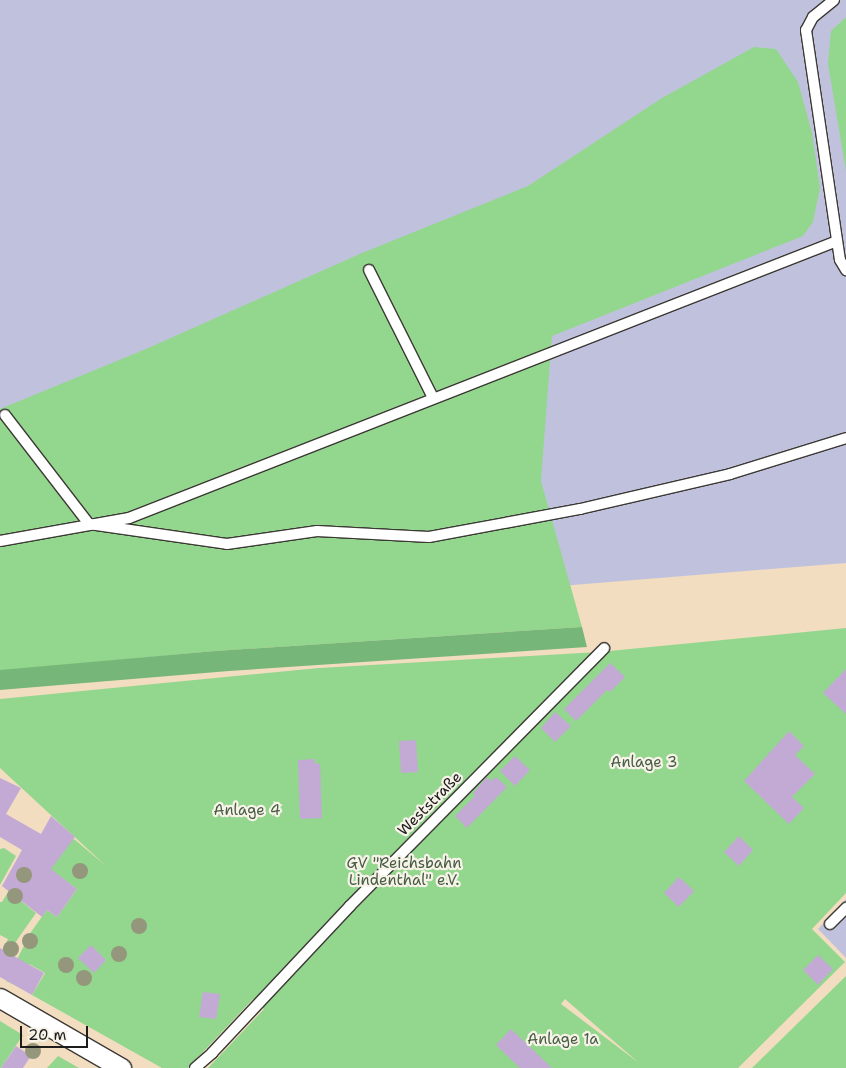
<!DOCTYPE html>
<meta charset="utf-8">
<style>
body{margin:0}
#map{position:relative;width:846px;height:1068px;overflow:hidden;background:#f3ddc0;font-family:"Shantell Sans",sans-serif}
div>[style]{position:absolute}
.industrial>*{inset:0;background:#c0c2dd}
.green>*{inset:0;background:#93d68e}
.forest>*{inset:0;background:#76b779}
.building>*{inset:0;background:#c3aad4}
.roads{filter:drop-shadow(1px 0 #3c3935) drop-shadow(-1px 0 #3c3935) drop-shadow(0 1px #3c3935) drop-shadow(0 -1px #3c3935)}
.lane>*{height:10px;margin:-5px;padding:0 5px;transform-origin:5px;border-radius:5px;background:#fff}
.street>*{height:19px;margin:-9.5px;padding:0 9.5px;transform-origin:9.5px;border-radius:9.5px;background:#fff}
.trees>*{width:16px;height:16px;margin:-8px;border-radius:50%;background:#94977c}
span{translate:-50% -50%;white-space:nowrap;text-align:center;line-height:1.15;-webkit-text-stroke:4.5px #f7f3e8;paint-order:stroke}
.park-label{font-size:15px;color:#465d44}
.street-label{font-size:15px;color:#1c1c1c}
.scale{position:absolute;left:20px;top:1026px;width:68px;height:22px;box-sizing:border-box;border:2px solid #1c1c1c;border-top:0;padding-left:6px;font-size:15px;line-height:18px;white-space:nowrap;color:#1c1c1c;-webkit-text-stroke:4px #f7f3e8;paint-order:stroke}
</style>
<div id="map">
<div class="industrial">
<div style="clip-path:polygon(0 0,846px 0,846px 563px,263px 610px,0 634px)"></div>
<div style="clip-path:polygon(846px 899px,846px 958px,818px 929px)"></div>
</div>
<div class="green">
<div style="clip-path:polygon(846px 17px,846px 171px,828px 64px,831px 31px)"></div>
<div style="clip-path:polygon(754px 47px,776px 49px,798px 82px,812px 133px,820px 188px,813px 222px,803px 236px,552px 336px,541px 481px,582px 627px,215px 651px,0 671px,0 409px,146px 349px,362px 253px,528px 186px,662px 98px)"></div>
<div style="clip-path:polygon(evenodd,846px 628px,846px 893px,812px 929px,845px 962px,738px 1068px,208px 1068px,264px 1009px,253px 999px,188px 1068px,162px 1068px,32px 995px,45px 973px,29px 964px,17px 986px,6px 981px,31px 932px,41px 918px,47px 910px,57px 917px,77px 889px,47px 867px,21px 901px,36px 913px,17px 940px,8px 958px,0 954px,8px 939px,0 935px,0 902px,2px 902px,17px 877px,74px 839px,106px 866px,0 768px,0 699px,319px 668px,599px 652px,846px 628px,565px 999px,639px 1063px,561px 1004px,565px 999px)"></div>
<div style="clip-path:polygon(4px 848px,16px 856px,0 885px,0 849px)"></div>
<div style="clip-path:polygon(846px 976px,846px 1068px,752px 1068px)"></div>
<div style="clip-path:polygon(0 1021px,23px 1035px,1px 1068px,0 1068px)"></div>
<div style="clip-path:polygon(58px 1056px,79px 1068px,47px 1068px)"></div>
</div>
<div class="forest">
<div style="clip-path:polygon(582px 627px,587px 647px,229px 671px,0 690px,0 670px,215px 651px)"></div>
</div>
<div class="building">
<div style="clip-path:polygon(610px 663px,625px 677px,610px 692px,607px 690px,576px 721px,564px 709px)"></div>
<div style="clip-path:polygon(846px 669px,846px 714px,823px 693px)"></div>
<div style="clip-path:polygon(555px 712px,571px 726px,555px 742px,541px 728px)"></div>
<div style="clip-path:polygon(789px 731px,804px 746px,795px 755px,815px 774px,792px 797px,804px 808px,789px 824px,744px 781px)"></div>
<div style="clip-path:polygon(416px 740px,418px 772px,401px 773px,399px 741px)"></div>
<div style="clip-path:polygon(515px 756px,530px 770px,515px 786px,500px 771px)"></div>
<div style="clip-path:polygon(315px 759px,315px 764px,320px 763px,322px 818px,300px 819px,298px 760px)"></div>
<div style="clip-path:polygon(487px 777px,491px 781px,496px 777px,507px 787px,467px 828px,455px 816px,475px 796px,473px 793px)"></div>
<div style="clip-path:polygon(0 778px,21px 788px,6px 814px,41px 834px,51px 816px,75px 837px,51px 869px,77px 889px,57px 917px,47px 910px,42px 917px,2px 886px,22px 850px,0 837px)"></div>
<div style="clip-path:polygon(739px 836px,753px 850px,739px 866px,724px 852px)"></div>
<div style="clip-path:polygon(679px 877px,694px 891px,679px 907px,664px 893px)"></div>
<div style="clip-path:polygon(91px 945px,106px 960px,94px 973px,78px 958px)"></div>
<div style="clip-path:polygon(0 948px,44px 973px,32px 995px,0 977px)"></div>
<div style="clip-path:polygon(818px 955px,833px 969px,818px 985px,803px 970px)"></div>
<div style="clip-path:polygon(203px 992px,220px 994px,216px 1019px,199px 1017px)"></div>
<div style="clip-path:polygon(511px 1029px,552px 1068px,520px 1068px,496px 1045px)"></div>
<div style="clip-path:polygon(16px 1046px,31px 1056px,23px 1068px,1px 1068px)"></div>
</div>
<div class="roads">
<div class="lane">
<div style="left:834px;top:0;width:27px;rotate:141deg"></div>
<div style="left:813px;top:17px;width:15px;rotate:118deg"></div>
<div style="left:806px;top:30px;width:232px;rotate:81.6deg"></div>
<div style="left:840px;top:260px;width:12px;rotate:59deg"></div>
<div style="left:369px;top:270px;width:143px;rotate:63.4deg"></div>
<div style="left:5px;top:415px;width:138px;rotate:52.4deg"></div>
<div style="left:89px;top:524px;width:139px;rotate:8.2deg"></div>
<div style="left:227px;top:544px;width:91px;rotate:-8.2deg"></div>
<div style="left:317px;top:531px;width:112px;rotate:3.1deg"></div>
<div style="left:429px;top:537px;width:154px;rotate:-10.5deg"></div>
<div style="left:580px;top:509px;width:154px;rotate:-13.1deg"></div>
<div style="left:730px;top:474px;width:121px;rotate:-17.2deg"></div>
<div style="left:0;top:541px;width:131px;rotate:-10.1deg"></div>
<div style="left:129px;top:518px;width:760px;rotate:-21.37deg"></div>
<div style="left:830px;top:924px;width:23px;rotate:-45deg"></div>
<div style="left:195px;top:1068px;width:23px;rotate:-41deg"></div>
<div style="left:212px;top:1053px;width:202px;rotate:-46.8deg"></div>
<div style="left:350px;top:906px;width:362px;rotate:-45.4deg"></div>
</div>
<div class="street">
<div style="left:0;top:998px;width:140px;rotate:30deg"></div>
</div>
</div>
<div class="trees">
<div style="left:80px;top:871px"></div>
<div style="left:24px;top:875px"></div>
<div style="left:15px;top:896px"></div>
<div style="left:139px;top:926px"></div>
<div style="left:30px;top:941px"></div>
<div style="left:11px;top:949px"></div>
<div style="left:119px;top:954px"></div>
<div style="left:66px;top:965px"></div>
<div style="left:84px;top:978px"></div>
<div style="left:33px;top:1051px"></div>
</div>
<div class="park-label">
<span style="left:644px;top:763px">Anlage 3</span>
<span style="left:247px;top:811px">Anlage 4</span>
<span style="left:404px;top:872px">GV "Reichsbahn<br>Lindenthal" e.V.</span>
<span style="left:563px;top:1040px">Anlage 1a</span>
</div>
<div class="street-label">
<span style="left:430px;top:804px;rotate:-45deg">Weststraße</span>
</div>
<div class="scale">20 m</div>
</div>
